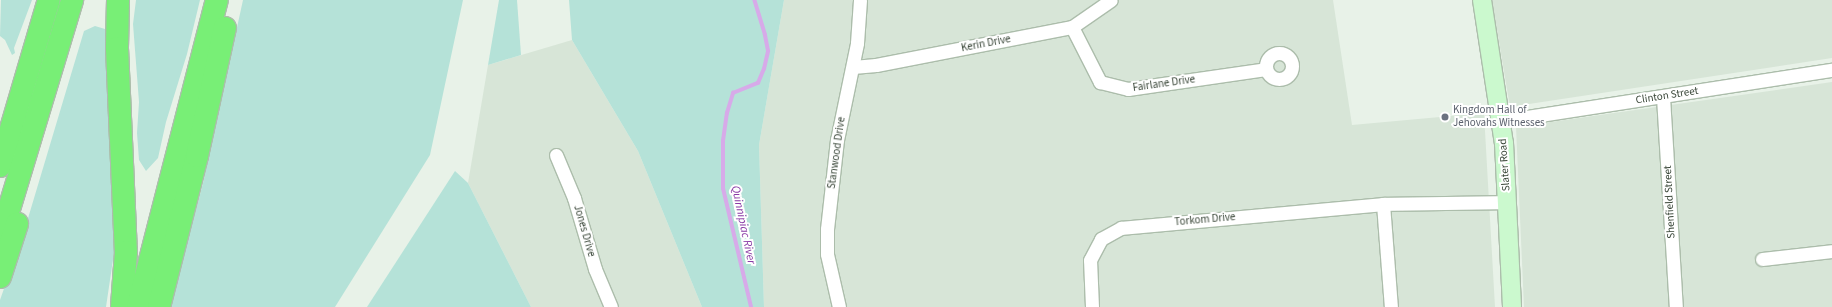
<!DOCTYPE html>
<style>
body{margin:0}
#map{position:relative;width:1832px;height:307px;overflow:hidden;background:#e8f2e8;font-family:"Source Sans 3",sans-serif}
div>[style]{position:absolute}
.residential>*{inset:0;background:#d7e5d7}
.green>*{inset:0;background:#b5e2d8}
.stream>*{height:3.5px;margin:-1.75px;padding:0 1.75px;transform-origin:1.75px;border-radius:1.75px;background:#d7aae9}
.roads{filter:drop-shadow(1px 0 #acbdab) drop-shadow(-1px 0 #acbdab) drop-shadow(0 1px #acbdab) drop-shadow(0 -1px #acbdab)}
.street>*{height:13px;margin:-6.5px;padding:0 6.5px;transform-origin:6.5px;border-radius:6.5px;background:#fff}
.street>.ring{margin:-6.5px;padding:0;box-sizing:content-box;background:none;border:13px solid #fff;border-radius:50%}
.secondary>*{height:18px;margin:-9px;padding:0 9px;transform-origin:9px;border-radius:9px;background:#cbf9ce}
.highway>*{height:22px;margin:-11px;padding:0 11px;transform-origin:11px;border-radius:11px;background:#78ef76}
.dots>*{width:11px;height:11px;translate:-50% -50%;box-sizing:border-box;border:2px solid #fff;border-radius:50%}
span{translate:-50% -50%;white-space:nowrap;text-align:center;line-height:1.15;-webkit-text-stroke:4px #fff;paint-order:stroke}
.street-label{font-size:11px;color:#384537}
.worship-label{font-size:11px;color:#5b616d}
.left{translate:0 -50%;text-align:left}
.water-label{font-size:12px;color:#8a3ba6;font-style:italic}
</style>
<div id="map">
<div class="residential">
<div style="clip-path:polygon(784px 0,1333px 0,1352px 125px,1484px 113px,1495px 307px,764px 307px,759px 145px)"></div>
<div style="clip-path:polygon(1492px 0,1832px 0,1832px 58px,1510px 107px)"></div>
<div style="clip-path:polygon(572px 40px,638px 151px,702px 307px,531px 307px,468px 183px,488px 65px)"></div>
<div style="clip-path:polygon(1832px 82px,1832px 307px,1524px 307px,1516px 127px)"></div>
</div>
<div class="green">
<div style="clip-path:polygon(1px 0,32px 0,14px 48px,15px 53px,12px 55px,5px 40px,0 36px)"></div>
<div style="clip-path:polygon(136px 0,200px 0,187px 54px,166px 122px,158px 158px,146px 171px,139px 160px,137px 133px,139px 102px,133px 24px)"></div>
<div style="clip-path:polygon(243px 0,463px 0,430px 155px,335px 307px,170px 307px,203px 183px)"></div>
<div style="clip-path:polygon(499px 0,517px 0,521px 55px,488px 65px)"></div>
<div style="clip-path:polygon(569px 0,784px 0,759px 145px,764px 307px,702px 307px,638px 151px,572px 40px)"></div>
<div style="clip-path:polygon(95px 26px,105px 29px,110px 89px,115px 197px,114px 253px,106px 307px,0 307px,0 300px,23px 235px,84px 31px)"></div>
<div style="clip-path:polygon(455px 171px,468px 183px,531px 307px,367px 307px)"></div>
</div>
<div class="stream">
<div style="left:751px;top:307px;width:121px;rotate:-103.3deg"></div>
<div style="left:723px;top:189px;width:48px;rotate:-90deg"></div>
<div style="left:723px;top:141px;width:28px;rotate:-82deg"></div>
<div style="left:727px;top:113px;width:21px;rotate:-73deg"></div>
<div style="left:733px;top:93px;width:27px;rotate:-22deg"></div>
<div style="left:758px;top:83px;width:15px;rotate:-67deg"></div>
<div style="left:764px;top:69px;width:18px;rotate:-77deg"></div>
<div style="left:768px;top:51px;width:16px;rotate:-101deg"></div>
<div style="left:765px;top:35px;width:37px;rotate:-107deg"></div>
</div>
<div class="roads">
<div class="street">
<div style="left:1072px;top:27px;width:62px;rotate:63deg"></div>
<div style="left:1100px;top:82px;width:29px;rotate:14deg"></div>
<div style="left:1128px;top:89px;width:139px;rotate:-8.2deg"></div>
<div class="ring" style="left:1266px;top:53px;width:13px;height:13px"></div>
<div style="left:853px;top:67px;width:23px;rotate:-5deg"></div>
<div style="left:876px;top:65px;width:200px;rotate:-11deg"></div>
<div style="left:1072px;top:27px;width:47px;rotate:-34.7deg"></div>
<div style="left:1663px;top:97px;width:210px;rotate:86.5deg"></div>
<div style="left:1501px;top:121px;width:335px;rotate:-8.8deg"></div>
<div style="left:556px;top:155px;width:47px;rotate:67.3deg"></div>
<div style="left:574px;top:198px;width:74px;rotate:73.5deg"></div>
<div style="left:595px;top:269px;width:41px;rotate:67.2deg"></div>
<div style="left:1383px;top:204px;width:124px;rotate:-0.9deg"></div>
<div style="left:1762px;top:259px;width:70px;rotate:-6.5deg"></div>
<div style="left:839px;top:307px;width:54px;rotate:-102.8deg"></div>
<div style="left:827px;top:254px;width:25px;rotate:-90deg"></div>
<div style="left:827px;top:229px;width:90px;rotate:-83.6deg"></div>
<div style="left:837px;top:140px;width:99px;rotate:-78.3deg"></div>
<div style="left:857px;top:43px;width:43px;rotate:-86deg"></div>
<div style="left:1092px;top:307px;width:47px;rotate:-92.4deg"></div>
<div style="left:1090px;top:260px;width:24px;rotate:-62deg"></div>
<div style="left:1101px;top:239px;width:23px;rotate:-29deg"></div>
<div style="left:1121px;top:228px;width:263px;rotate:-5.2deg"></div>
<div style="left:1383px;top:204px;width:103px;rotate:85.6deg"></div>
</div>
<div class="secondary">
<div style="left:1482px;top:0;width:145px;rotate:81.3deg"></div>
<div style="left:1504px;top:143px;width:164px;rotate:87.2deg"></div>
</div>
<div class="highway">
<div style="left:118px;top:0;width:48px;rotate:91.2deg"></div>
<div style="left:117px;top:48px;width:204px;rotate:87.5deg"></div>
<div style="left:126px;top:252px;width:55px;rotate:94.2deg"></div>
<div style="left:0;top:166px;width:173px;rotate:-73.6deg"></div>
<div style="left:0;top:239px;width:250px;rotate:-73.2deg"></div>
<div style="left:0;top:277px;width:56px;rotate:-72.2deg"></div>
<div style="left:138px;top:307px;width:317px;rotate:-75.6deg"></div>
<div style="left:159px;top:307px;width:156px;rotate:-75.9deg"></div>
<div style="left:197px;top:156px;width:131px;rotate:-77.7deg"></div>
</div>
</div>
<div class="dots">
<div style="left:1445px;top:117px;background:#6b7280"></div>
</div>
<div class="street-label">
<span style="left:986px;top:44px;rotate:-11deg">Kerin Drive</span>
<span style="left:1164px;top:84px;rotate:-8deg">Fairlane Drive</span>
<span style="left:1667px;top:96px;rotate:-9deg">Clinton Street</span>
<span style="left:837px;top:153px;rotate:-82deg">Stanwood Drive</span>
<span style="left:1505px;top:165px;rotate:-94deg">Slater Road</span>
<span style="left:1670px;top:202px;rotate:-93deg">Shenfield Street</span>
<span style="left:1205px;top:220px;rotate:-5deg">Torkom Drive</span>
<span style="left:584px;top:231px;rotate:74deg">Jones Drive</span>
</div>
<div class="worship-label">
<span class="left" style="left:1453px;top:117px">Kingdom Hall of<br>Jehovahs Witnesses</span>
</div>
<div class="water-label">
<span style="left:743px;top:225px;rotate:78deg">Quinnipiac River</span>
</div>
</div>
